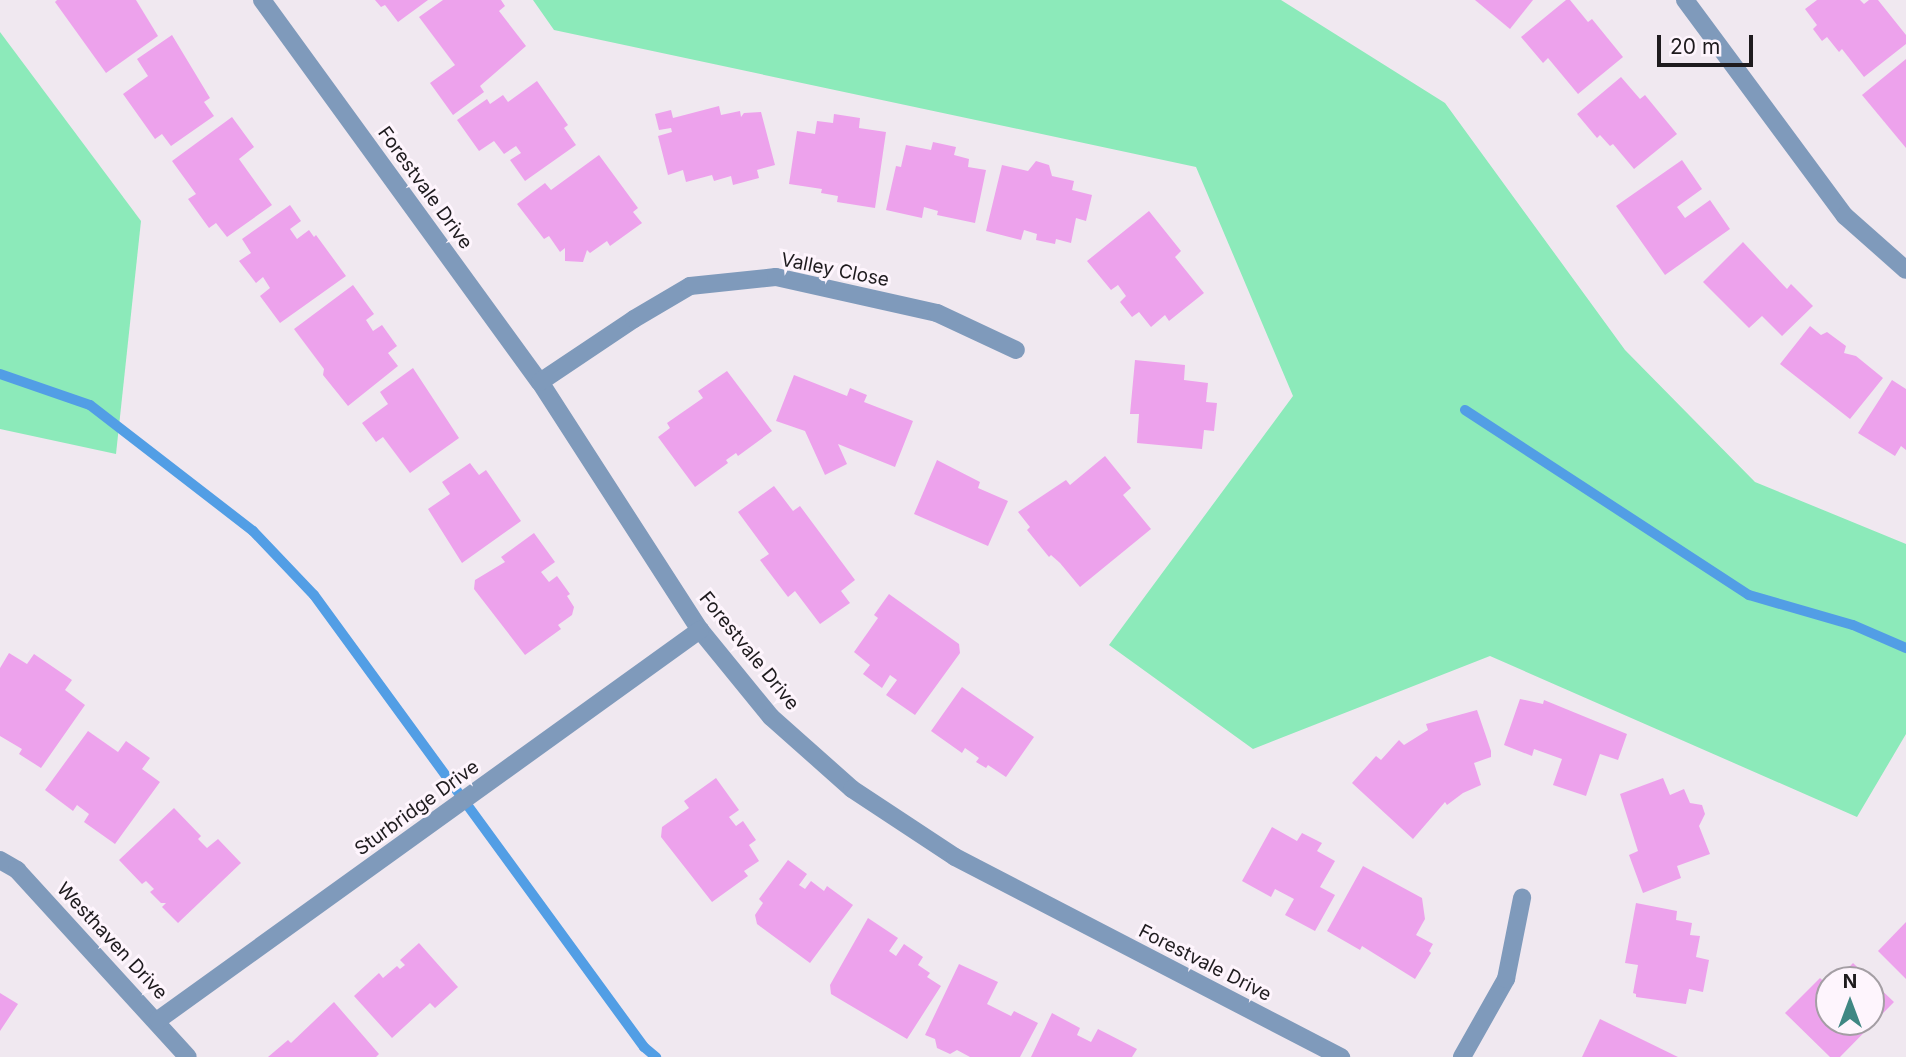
<!DOCTYPE html>
<style>
body{margin:0}
#map{position:relative;width:1906px;height:1057px;overflow:hidden;background:#f0e8f0;font-family:Inter,sans-serif}
div>[style]{position:absolute}
.green>*{inset:0;background:#8ceaba}
.stream>*{height:10px;margin:-5px;padding:0 5px;transform-origin:5px;border-radius:5px;background:#529ee5}
.building>*{inset:0;background:#eda2ec}
.street>*{height:18px;margin:-9px;padding:0 9px;transform-origin:9px;border-radius:9px;background:#7f9abb}
span{translate:-50% -50%;white-space:nowrap;text-align:center;line-height:1.15;-webkit-text-stroke:6px #fef5fd;paint-order:stroke}
.street-label{font-size:19px;color:#1e1b1e}
.north{position:absolute;left:1815px;top:966px;width:70px;height:70px;box-sizing:border-box;background:#fef5fd;border:2px solid #a49ea4;border-radius:50%;rotate:0deg;font-size:19px;font-weight:700;line-height:28px;text-align:center;color:#1e1b1e}
.north::after{content:'';display:block;margin:auto;width:24px;height:32px;background:#3f8783;clip-path:polygon(50% 0,100% 100%,50% 72%,0 100%)}
.scale{position:absolute;left:1657px;top:35px;width:96px;height:32px;box-sizing:border-box;border:4px solid #1e1b1e;border-top:0;padding-left:9px;font-size:21px;line-height:24px;white-space:nowrap;color:#1e1b1e;-webkit-text-stroke:5px #fef5fd;paint-order:stroke}
</style>
<div id="map">
<div class="green">
<div style="clip-path:polygon(533px 0,1281px 0,1445px 103px,1625px 350px,1755px 482px,1906px 544px,1906px 734px,1857px 817px,1490px 656px,1253px 749px,1109px 645px,1293px 396px,1196px 167px,554px 30px)"></div>
<div style="clip-path:polygon(0 32px,141px 221px,116px 454px,0 429px)"></div>
</div>
<div class="stream">
<div style="left:0;top:374px;width:95px;rotate:19deg"></div>
<div style="left:90px;top:405px;width:206px;rotate:37.7deg"></div>
<div style="left:253px;top:531px;width:88px;rotate:46.4deg"></div>
<div style="left:314px;top:595px;width:560px;rotate:53.87deg"></div>
<div style="left:644px;top:1047px;width:16px;rotate:40deg"></div>
<div style="left:1465px;top:410px;width:339px;rotate:33.1deg"></div>
<div style="left:1749px;top:595px;width:108px;rotate:16.1deg"></div>
<div style="left:1853px;top:625px;width:58px;rotate:23.5deg"></div>
</div>
<div class="building">
<div style="clip-path:polygon(57px 0,136px 0,158px 36px,106px 73px,55px 2px)"></div>
<div style="clip-path:polygon(375px 0,428px 0,398px 22px,385px 5px,381px 7px)"></div>
<div style="clip-path:polygon(443px 0,501px 0,505px 6px,499px 11px,526px 46px,480px 86px,484px 92px,453px 115px,430px 83px,455px 65px,419px 17px)"></div>
<div style="clip-path:polygon(1475px 0,1533px 0,1510px 29px)"></div>
<div style="clip-path:polygon(1566px 0,1570px 0,1588px 22px,1592px 19px,1623px 57px,1578px 94px,1548px 58px,1543px 63px,1521px 37px)"></div>
<div style="clip-path:polygon(1817px 0,1860px 0,1864px 4px,1869px 0,1878px 0,1906px 35px,1906px 44px,1864px 77px,1842px 49px,1839px 52px,1827px 37px,1822px 41px,1813px 29px,1817px 25px,1805px 9px)"></div>
<div style="clip-path:polygon(172px 35px,210px 98px,204px 102px,214px 116px,171px 146px,162px 134px,155px 139px,123px 94px,148px 76px,137px 59px)"></div>
<div style="clip-path:polygon(1906px 59px,1906px 148px,1862px 95px)"></div>
<div style="clip-path:polygon(1621px 77px,1640px 99px,1645px 95px,1677px 134px,1634px 169px,1613px 144px,1610px 146px,1600px 135px,1597px 138px,1577px 114px)"></div>
<div style="clip-path:polygon(537px 81px,568px 125px,564px 128px,576px 145px,525px 181px,510px 160px,521px 153px,516px 146px,504px 154px,494px 141px,479px 151px,457px 120px,487px 99px,490px 104px,503px 95px,508px 102px)"></div>
<div style="clip-path:polygon(719px 106px,721px 115px,740px 111px,741px 117px,744px 113px,761px 112px,775px 165px,757px 170px,759px 178px,733px 185px,731px 176px,714px 181px,712px 175px,686px 182px,683px 170px,668px 175px,658px 136px,672px 132px,671px 128px,659px 130px,655px 114px,671px 110px,673px 118px)"></div>
<div style="clip-path:polygon(834px 114px,860px 118px,859px 128px,886px 132px,875px 208px,837px 202px,838px 196px,821px 193px,822px 189px,789px 184px,797px 131px,815px 134px,817px 121px,833px 123px)"></div>
<div style="clip-path:polygon(232px 117px,254px 147px,239px 159px,272px 205px,227px 237px,216px 223px,209px 228px,188px 199px,196px 194px,172px 161px)"></div>
<div style="clip-path:polygon(933px 142px,956px 147px,954px 155px,969px 159px,968px 167px,986px 170px,975px 223px,937px 215px,938px 211px,924px 207px,922px 218px,886px 210px,896px 166px,901px 167px,906px 145px,931px 150px)"></div>
<div style="clip-path:polygon(599px 155px,638px 208px,633px 212px,642px 223px,610px 246px,607px 241px,590px 253px,587px 250px,583px 262px,565px 261px,565px 248px,560px 252px,549px 236px,544px 239px,517px 204px,545px 183px,551px 190px)"></div>
<div style="clip-path:polygon(1682px 160px,1702px 189px,1677px 207px,1685px 218px,1710px 200px,1730px 229px,1665px 275px,1616px 206px)"></div>
<div style="clip-path:polygon(1036px 161px,1049px 165px,1052px 176px,1074px 181px,1072px 190px,1092px 195px,1086px 221px,1076px 218px,1071px 243px,1056px 239px,1055px 244px,1036px 240px,1037px 234px,1024px 230px,1021px 240px,986px 231px,1002px 165px,1028px 171px)"></div>
<div style="clip-path:polygon(290px 205px,301px 221px,290px 229px,297px 239px,309px 230px,314px 237px,316px 235px,346px 276px,280px 323px,260px 296px,270px 288px,263px 277px,256px 283px,239px 261px,251px 253px,242px 239px)"></div>
<div style="clip-path:polygon(1149px 211px,1181px 251px,1175px 257px,1204px 293px,1169px 321px,1165px 315px,1151px 327px,1139px 312px,1132px 317px,1120px 302px,1126px 296px,1118px 285px,1111px 290px,1087px 261px)"></div>
<div style="clip-path:polygon(1743px 242px,1787px 289px,1791px 284px,1813px 306px,1782px 336px,1762px 316px,1749px 328px,1703px 282px)"></div>
<div style="clip-path:polygon(353px 285px,374px 314px,366px 320px,373px 331px,382px 325px,397px 346px,388px 353px,398px 366px,348px 406px,323px 375px,324px 369px,294px 329px)"></div>
<div style="clip-path:polygon(1810px 326px,1821px 335px,1827px 332px,1846px 346px,1844px 353px,1856px 356px,1883px 378px,1850px 419px,1780px 364px)"></div>
<div style="clip-path:polygon(1135px 360px,1185px 365px,1184px 380px,1208px 383px,1206px 402px,1217px 403px,1214px 431px,1204px 430px,1202px 449px,1137px 443px,1139px 414px,1130px 414px)"></div>
<div style="clip-path:polygon(413px 368px,459px 438px,410px 473px,383px 437px,376px 442px,362px 423px,388px 404px,380px 392px)"></div>
<div style="clip-path:polygon(727px 371px,772px 431px,738px 456px,736px 453px,726px 460px,728px 463px,695px 487px,658px 437px,670px 428px,667px 423px,703px 398px,698px 391px)"></div>
<div style="clip-path:polygon(794px 375px,847px 396px,850px 388px,867px 395px,864px 402px,913px 421px,895px 467px,838px 444px,847px 464px,825px 475px,805px 431px,776px 421px)"></div>
<div style="clip-path:polygon(1892px 380px,1906px 389px,1906px 450px,1901px 446px,1895px 456px,1858px 433px)"></div>
<div style="clip-path:polygon(1105px 456px,1131px 488px,1123px 495px,1151px 529px,1080px 587px,1060px 563px,1051px 555px,1049px 557px,1027px 530px,1030px 527px,1018px 512px,1066px 480px,1070px 485px)"></div>
<div style="clip-path:polygon(937px 460px,980px 482px,978px 488px,1008px 501px,988px 546px,914px 514px)"></div>
<div style="clip-path:polygon(470px 463px,479px 475px,486px 470px,521px 521px,462px 563px,428px 509px,450px 494px,442px 482px)"></div>
<div style="clip-path:polygon(774px 486px,793px 511px,800px 506px,855px 580px,841px 591px,850px 603px,820px 624px,795px 591px,788px 597px,760px 560px,769px 554px,738px 512px)"></div>
<div style="clip-path:polygon(534px 533px,555px 562px,541px 572px,549px 582px,557px 576px,570px 594px,567px 596px,574px 607px,572px 615px,558px 625px,561px 629px,525px 655px,474px 589px,475px 580px,505px 562px,501px 557px)"></div>
<div style="clip-path:polygon(889px 594px,959px 644px,960px 653px,915px 715px,886px 695px,897px 680px,890px 675px,882px 688px,863px 674px,870px 665px,854px 652px,878px 618px,874px 615px)"></div>
<div style="clip-path:polygon(9px 653px,27px 664px,34px 654px,72px 680px,65px 690px,85px 705px,41px 768px,19px 754px,22px 749px,0 736px,0 668px)"></div>
<div style="clip-path:polygon(962px 687px,1034px 737px,1006px 777px,988px 765px,986px 768px,976px 762px,979px 758px,965px 748px,962px 753px,931px 731px)"></div>
<div style="clip-path:polygon(1520px 699px,1543px 704px,1544px 700px,1627px 734px,1618px 760px,1600px 754px,1586px 796px,1553px 785px,1562px 759px,1534px 749px,1532px 756px,1504px 745px)"></div>
<div style="clip-path:polygon(1477px 710px,1491px 751px,1491px 757px,1474px 763px,1481px 785px,1463px 793px,1447px 805px,1445px 802px,1413px 839px,1352px 783px,1376px 756px,1381px 760px,1399px 740px,1404px 745px,1428px 730px,1426px 724px)"></div>
<div style="clip-path:polygon(88px 731px,118px 752px,126px 741px,150px 758px,142px 769px,160px 782px,115px 844px,84px 822px,89px 814px,77px 805px,73px 811px,45px 790px)"></div>
<div style="clip-path:polygon(716px 778px,739px 810px,729px 817px,736px 826px,743px 821px,756px 840px,749px 845px,759px 861px,744px 871px,748px 876px,712px 902px,661px 837px,662px 827px,689px 808px,684px 801px)"></div>
<div style="clip-path:polygon(1663px 778px,1670px 795px,1684px 789px,1690px 803px,1702px 805px,1705px 814px,1699px 826px,1710px 854px,1677px 866px,1681px 878px,1643px 893px,1629px 855px,1638px 851px,1620px 794px)"></div>
<div style="clip-path:polygon(174px 808px,201px 836px,198px 839px,207px 848px,218px 839px,241px 863px,178px 923px,162px 907px,166px 903px,161px 903px,150px 892px,154px 889px,146px 881px,142px 884px,119px 860px)"></div>
<div style="clip-path:polygon(1272px 827px,1297px 841px,1302px 833px,1322px 843px,1317px 851px,1335px 861px,1320px 887px,1335px 895px,1315px 931px,1285px 915px,1294px 899px,1275px 889px,1271px 897px,1242px 881px)"></div>
<div style="clip-path:polygon(788px 860px,807px 874px,799px 885px,805px 889px,811px 881px,824px 891px,827px 886px,853px 905px,810px 963px,757px 924px,755px 915px,763px 903px,759px 899px)"></div>
<div style="clip-path:polygon(1363px 866px,1422px 898px,1425px 919px,1416px 935px,1433px 944px,1429px 951px,1431px 953px,1415px 979px,1362px 946px,1360px 950px,1327px 931px)"></div>
<div style="clip-path:polygon(1636px 903px,1677px 911px,1676px 920px,1692px 923px,1690px 935px,1700px 936px,1696px 957px,1709px 960px,1703px 992px,1689px 989px,1686px 1004px,1636px 997px,1636px 994px,1633px 993px,1638px 965px,1625px 963px)"></div>
<div style="clip-path:polygon(868px 918px,898px 938px,889px 951px,896px 956px,904px 944px,923px 957px,918px 965px,930px 973px,927px 977px,941px 986px,907px 1039px,831px 994px,830px 985px)"></div>
<div style="clip-path:polygon(1906px 922px,1906px 979px,1878px 951px)"></div>
<div style="clip-path:polygon(419px 943px,458px 987px,435px 1008px,430px 1003px,392px 1038px,354px 996px,379px 973px,383px 978px,397px 966px,400px 969px,405px 965px,400px 960px)"></div>
<div style="clip-path:polygon(1853px 963px,1894px 1002px,1840px 1057px,1830px 1057px,1785px 1013px,1820px 978px,1829px 986px,1829px 1022px,1871px 1022px,1871px 980px,1837px 980px)"></div>
<div style="clip-path:polygon(959px 964px,998px 982px,987px 1004px,1011px 1016px,1014px 1011px,1038px 1023px,1020px 1057px,970px 1057px,957px 1050px,950px 1054px,937px 1048px,935px 1039px,925px 1035px)"></div>
<div style="clip-path:polygon(0 993px,18px 1004px,0 1031px)"></div>
<div style="clip-path:polygon(334px 1002px,379px 1054px,376px 1057px,268px 1057px,288px 1040px,291px 1043px)"></div>
<div style="clip-path:polygon(1052px 1013px,1080px 1028px,1077px 1035px,1091px 1042px,1098px 1029px,1137px 1049px,1132px 1057px,1031px 1057px)"></div>
<div style="clip-path:polygon(1600px 1019px,1678px 1057px,1582px 1057px)"></div>
</div>
<div class="street">
<div style="left:262px;top:0;width:472px;rotate:54deg"></div>
<div style="left:540px;top:382px;width:295px;rotate:57.2deg"></div>
<div style="left:700px;top:630px;width:112px;rotate:50.8deg"></div>
<div style="left:771px;top:717px;width:108px;rotate:41.6deg"></div>
<div style="left:852px;top:789px;width:123px;rotate:33.4deg"></div>
<div style="left:955px;top:857px;width:435px;rotate:27.4deg"></div>
<div style="left:1685px;top:0;width:269px;rotate:53.5deg"></div>
<div style="left:1845px;top:216px;width:81px;rotate:41.5deg"></div>
<div style="left:540px;top:382px;width:113px;rotate:-33.8deg"></div>
<div style="left:634px;top:319px;width:65px;rotate:-30.5deg"></div>
<div style="left:690px;top:286px;width:86px;rotate:-6deg"></div>
<div style="left:776px;top:277px;width:165px;rotate:12.6deg"></div>
<div style="left:937px;top:313px;width:87px;rotate:25.1deg"></div>
<div style="left:0;top:860px;width:20px;rotate:30deg"></div>
<div style="left:17px;top:870px;width:253px;rotate:47.6deg"></div>
<div style="left:158px;top:1020px;width:668px;rotate:-35.74deg"></div>
<div style="left:1462px;top:1057px;width:90px;rotate:-60.6deg"></div>
<div style="left:1506px;top:979px;width:83px;rotate:-78.8deg"></div>
</div>
<div class="street-label">
<span style="left:425px;top:188px;rotate:54deg">Forestvale Drive</span>
<span style="left:835px;top:270px;rotate:11deg">Valley Close</span>
<span style="left:749px;top:651px;rotate:51deg">Forestvale Drive</span>
<span style="left:417px;top:808px;rotate:-36deg">Sturbridge Drive</span>
<span style="left:112px;top:941px;rotate:47deg">Westhaven Drive</span>
<span style="left:1205px;top:963px;rotate:27deg">Forestvale Drive</span>
</div>
<div class="north">N</div>
<div class="scale">20 m</div>
</div>
